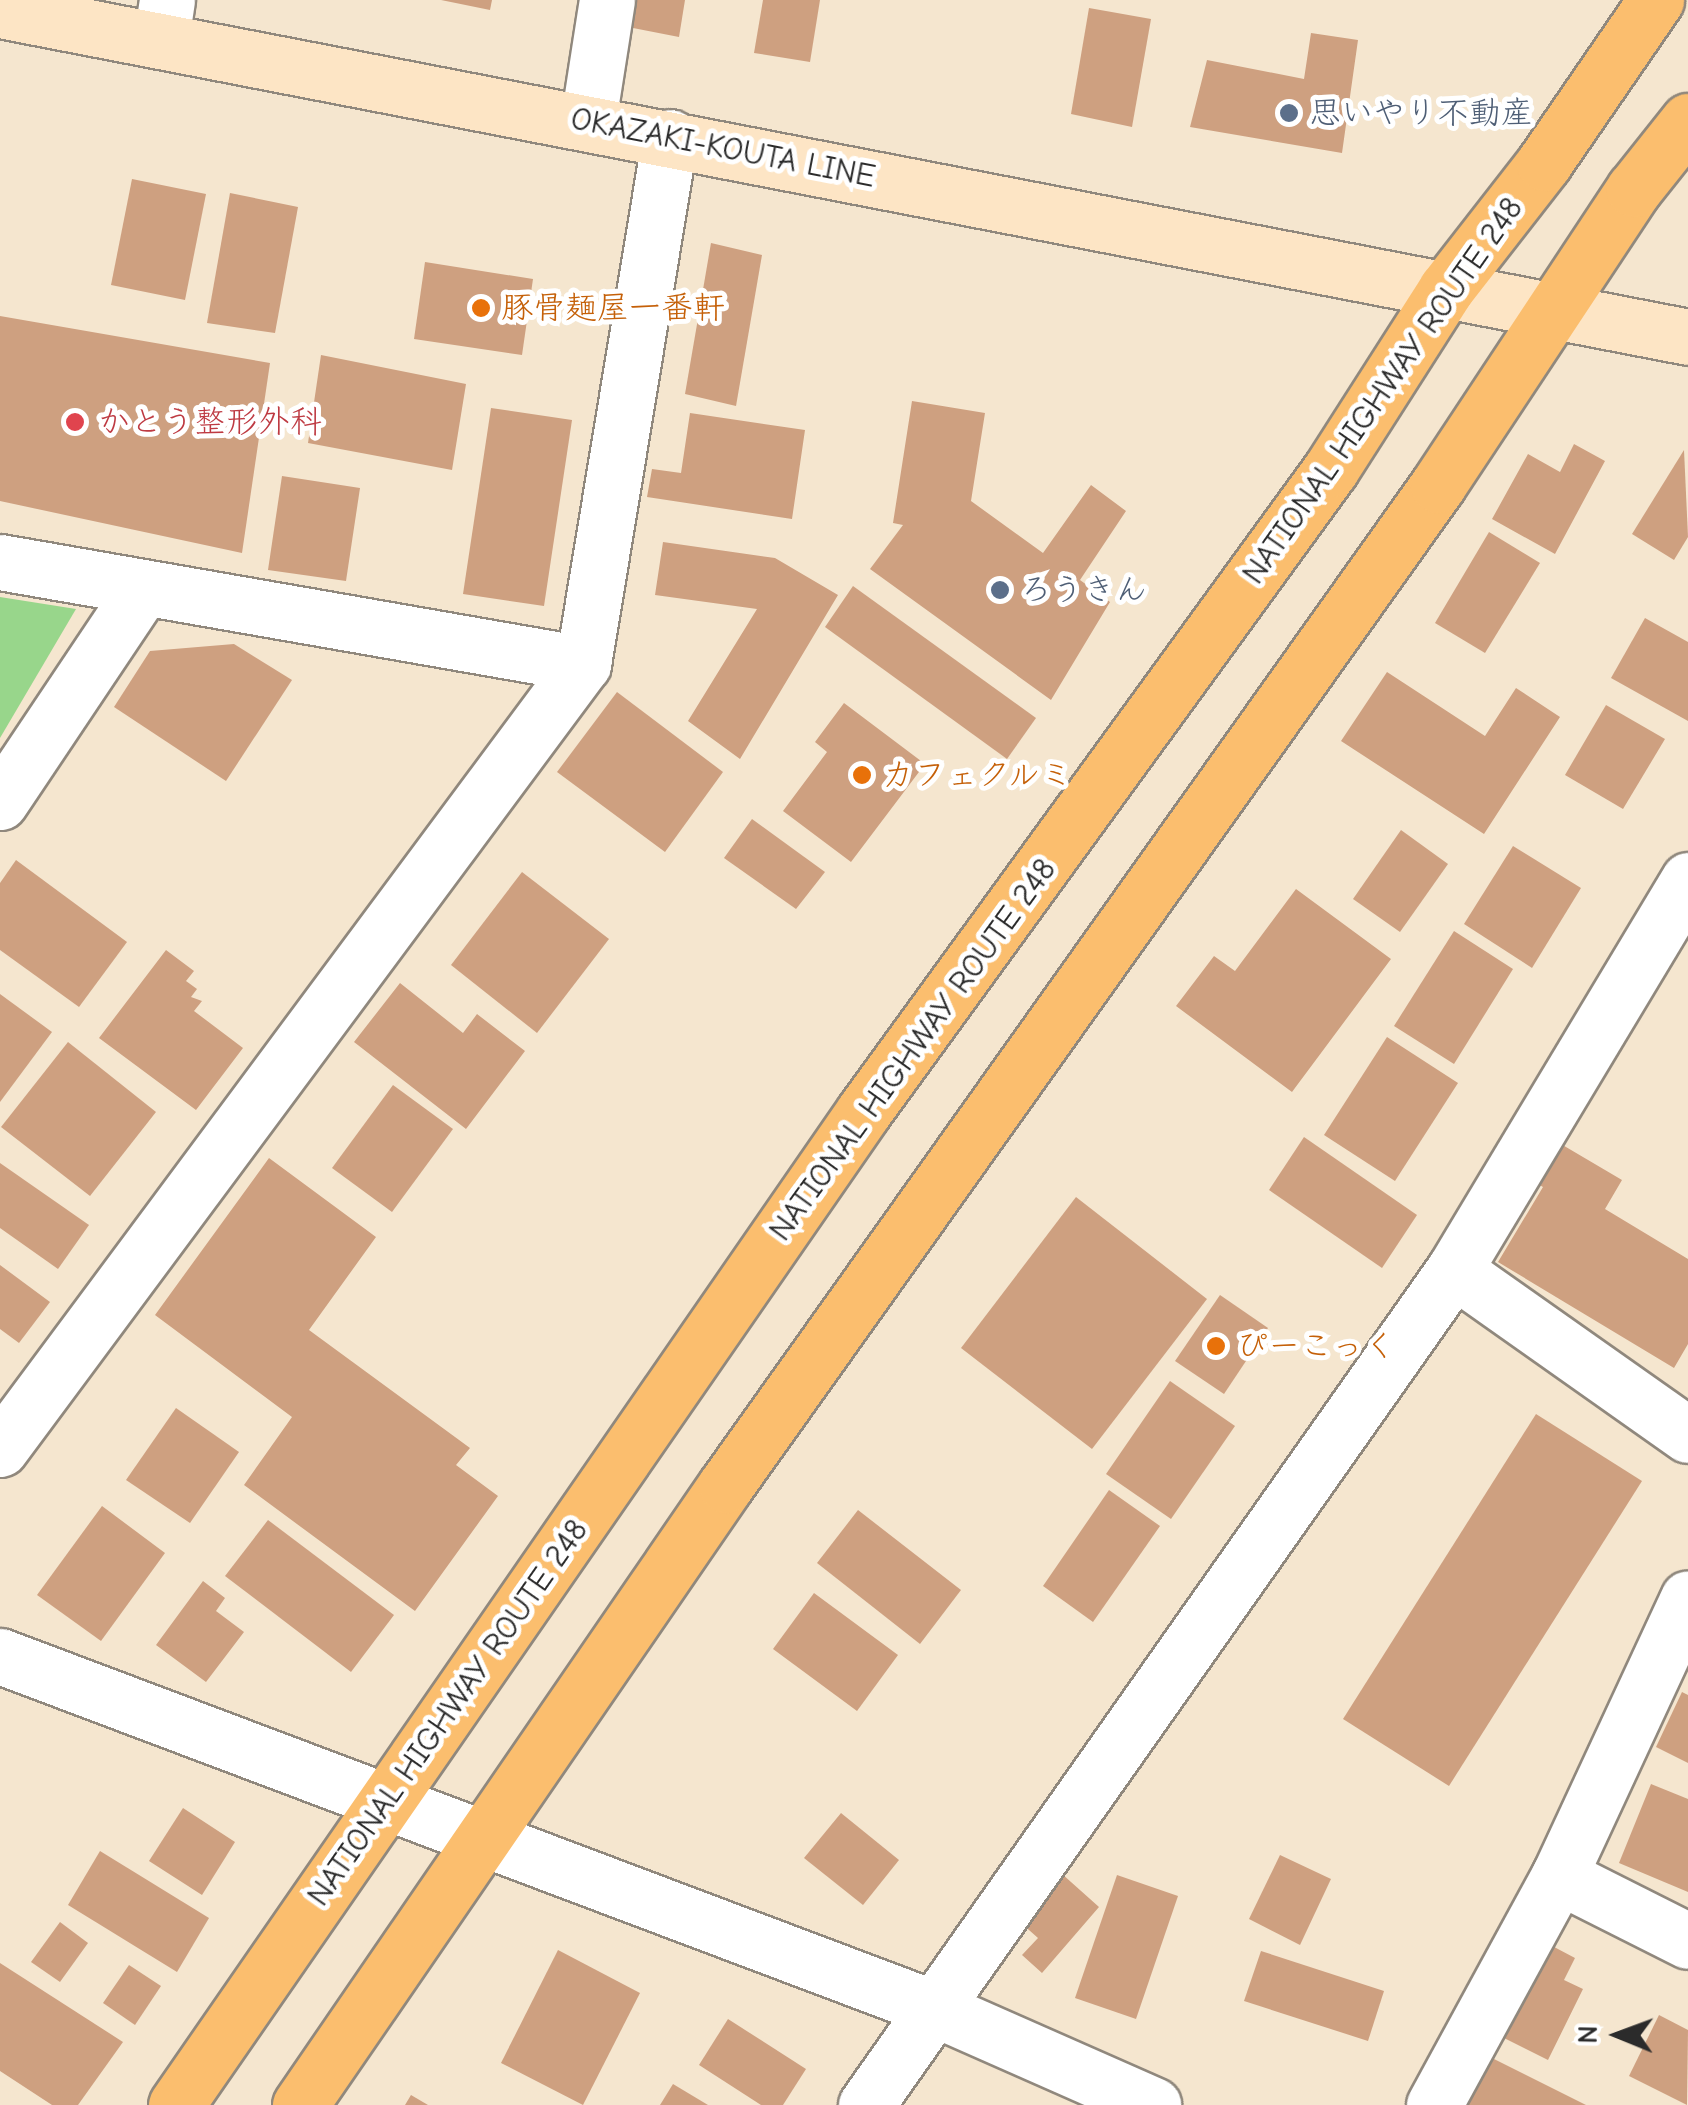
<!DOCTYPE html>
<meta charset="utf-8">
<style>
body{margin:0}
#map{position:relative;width:1688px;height:2105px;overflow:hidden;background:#f5e6cf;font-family:"Comic Neue","Klee One",sans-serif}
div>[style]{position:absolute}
.green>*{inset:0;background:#98d68b}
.building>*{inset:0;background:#cea080}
.roads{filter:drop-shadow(2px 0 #90887d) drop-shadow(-2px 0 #90887d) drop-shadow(0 2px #90887d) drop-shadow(0 -2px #90887d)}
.minor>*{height:55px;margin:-27.5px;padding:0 27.5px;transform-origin:27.5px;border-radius:27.5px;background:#fff}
.tertiary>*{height:55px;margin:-27.5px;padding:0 27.5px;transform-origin:27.5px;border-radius:27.5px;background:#fff}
.secondary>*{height:55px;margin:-27.5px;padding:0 27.5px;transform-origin:27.5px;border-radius:27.5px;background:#fde5c5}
.trunk>*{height:55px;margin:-27.5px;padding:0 27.5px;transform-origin:27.5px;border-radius:27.5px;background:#fbbe6e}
.dots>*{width:28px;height:28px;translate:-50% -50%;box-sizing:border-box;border:5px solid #fff;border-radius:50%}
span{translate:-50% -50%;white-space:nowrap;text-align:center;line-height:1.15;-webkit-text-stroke:10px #fff;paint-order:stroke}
.service-label{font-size:32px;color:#4e5e75}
.left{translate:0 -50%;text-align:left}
.street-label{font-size:32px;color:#2b2b2b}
.food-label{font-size:32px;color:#c56008}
.health-label{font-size:32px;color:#be3a42}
.north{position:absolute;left:1568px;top:1985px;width:100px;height:100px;-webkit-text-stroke:8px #fff;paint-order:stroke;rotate:271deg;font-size:28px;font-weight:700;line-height:40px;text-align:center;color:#2b2b2b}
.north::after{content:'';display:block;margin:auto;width:35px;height:45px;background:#2b2b2b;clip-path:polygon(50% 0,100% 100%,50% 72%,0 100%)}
</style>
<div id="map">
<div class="green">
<div style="clip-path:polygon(0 597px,76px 609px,0 738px)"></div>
</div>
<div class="building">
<div style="clip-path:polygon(441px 0,492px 0,490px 10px)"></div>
<div style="clip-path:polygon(637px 0,685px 0,679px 37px,633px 28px)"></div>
<div style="clip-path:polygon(763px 0,820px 0,810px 62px,754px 53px)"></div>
<div style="clip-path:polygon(1089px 8px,1151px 19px,1132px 127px,1071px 114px)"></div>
<div style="clip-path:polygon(1311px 33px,1358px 40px,1342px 153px,1190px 127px,1207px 60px,1304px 79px)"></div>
<div style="clip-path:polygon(132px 179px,206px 194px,185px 300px,111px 285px)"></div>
<div style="clip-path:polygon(230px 193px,298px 207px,275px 333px,207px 323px)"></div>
<div style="clip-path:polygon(711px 243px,762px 255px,736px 406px,685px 394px)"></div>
<div style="clip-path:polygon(425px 262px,533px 279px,522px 355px,414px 339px)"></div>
<div style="clip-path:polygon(0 316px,270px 363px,242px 553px,0 501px)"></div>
<div style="clip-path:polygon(321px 355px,466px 384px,452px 470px,308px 443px)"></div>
<div style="clip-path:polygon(912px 401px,985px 413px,971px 501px,1043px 553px,1091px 485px,1126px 511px,1080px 580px,1110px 602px,1051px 700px,870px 569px,903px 525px,893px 523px)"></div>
<div style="clip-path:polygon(491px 408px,572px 420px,544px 606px,463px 594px)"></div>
<div style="clip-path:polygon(690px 413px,805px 430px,792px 519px,647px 497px,652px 469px,681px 473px)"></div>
<div style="clip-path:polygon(1574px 444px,1605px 461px,1555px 554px,1492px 519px,1528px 454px,1560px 472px)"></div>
<div style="clip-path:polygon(1684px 450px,1688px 537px,1674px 560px,1632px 534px)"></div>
<div style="clip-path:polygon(282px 476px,360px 488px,346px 581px,268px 570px)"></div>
<div style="clip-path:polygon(1489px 532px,1540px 563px,1485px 653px,1435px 623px)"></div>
<div style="clip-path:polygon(663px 542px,775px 558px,838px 595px,740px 759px,688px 721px,757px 609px,655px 595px)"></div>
<div style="clip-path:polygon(853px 586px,1036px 718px,1007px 759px,825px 627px)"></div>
<div style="clip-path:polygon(1645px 618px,1688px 642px,1688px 721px,1611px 678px)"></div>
<div style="clip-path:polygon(234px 644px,292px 680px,226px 781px,114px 707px,150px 651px)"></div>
<div style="clip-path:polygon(1387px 672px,1485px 736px,1516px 688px,1560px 717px,1484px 834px,1341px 741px)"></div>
<div style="clip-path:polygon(617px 692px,723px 772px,665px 852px,557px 772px)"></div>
<div style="clip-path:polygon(844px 703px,925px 764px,851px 862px,783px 811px,827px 752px,815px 742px)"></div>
<div style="clip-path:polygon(1606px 705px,1665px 739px,1623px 809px,1565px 775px)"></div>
<div style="clip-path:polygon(752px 819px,825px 872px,796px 909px,724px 858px)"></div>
<div style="clip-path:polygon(1401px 830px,1448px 864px,1400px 932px,1353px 899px)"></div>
<div style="clip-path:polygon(1513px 846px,1581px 888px,1532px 968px,1464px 924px)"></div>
<div style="clip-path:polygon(16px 860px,127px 942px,79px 1007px,0 950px,0 883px)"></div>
<div style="clip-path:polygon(522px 872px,609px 939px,537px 1033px,451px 965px)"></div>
<div style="clip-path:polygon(1296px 889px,1391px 959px,1292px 1092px,1176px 1006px,1214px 956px,1235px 971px)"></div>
<div style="clip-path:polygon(1454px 931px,1513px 969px,1454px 1064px,1394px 1026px)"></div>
<div style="clip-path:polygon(166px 950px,194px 971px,186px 981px,197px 989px,191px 997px,202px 1001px,194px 1011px,243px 1048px,196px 1110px,99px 1038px)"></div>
<div style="clip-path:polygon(400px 983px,463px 1033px,477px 1014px,525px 1051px,466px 1129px,354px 1042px)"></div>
<div style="clip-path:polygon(0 994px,52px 1032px,0 1102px)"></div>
<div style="clip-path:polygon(1387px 1037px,1458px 1083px,1395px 1181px,1324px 1135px)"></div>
<div style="clip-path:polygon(68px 1042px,156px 1112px,90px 1196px,1px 1127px)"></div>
<div style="clip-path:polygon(393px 1085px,453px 1129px,392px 1212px,332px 1168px)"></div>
<div style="clip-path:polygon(1304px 1137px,1417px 1215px,1382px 1268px,1269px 1190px)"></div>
<div style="clip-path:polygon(1549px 1137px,1622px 1180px,1605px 1209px,1688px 1259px,1688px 1344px,1674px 1368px,1498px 1262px,1543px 1187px,1526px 1177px)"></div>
<div style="clip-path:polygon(269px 1158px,376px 1237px,309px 1330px,470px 1448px,456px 1465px,498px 1496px,415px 1611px,244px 1485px,292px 1417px,155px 1315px)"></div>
<div style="clip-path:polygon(0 1163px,89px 1225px,58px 1269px,0 1228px)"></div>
<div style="clip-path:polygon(1076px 1197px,1207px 1299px,1092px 1449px,961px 1348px)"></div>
<div style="clip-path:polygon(0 1265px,50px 1302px,19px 1343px,0 1329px)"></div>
<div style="clip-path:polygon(1220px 1295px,1268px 1328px,1224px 1394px,1175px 1361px)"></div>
<div style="clip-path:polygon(1170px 1381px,1235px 1426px,1171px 1519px,1106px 1474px)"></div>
<div style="clip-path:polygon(176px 1408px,239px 1452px,190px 1523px,126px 1480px)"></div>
<div style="clip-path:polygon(1536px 1414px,1642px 1481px,1449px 1786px,1343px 1719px)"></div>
<div style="clip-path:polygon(1109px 1490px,1160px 1526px,1093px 1622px,1043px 1586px)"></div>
<div style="clip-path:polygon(102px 1506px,165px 1553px,101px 1641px,37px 1595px)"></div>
<div style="clip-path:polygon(858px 1510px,961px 1590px,920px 1644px,817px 1563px)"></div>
<div style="clip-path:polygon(268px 1520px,394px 1615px,351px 1672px,225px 1576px)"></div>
<div style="clip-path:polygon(203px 1581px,225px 1598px,216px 1611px,244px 1632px,206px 1682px,156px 1645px)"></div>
<div style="clip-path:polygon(814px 1593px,898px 1655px,857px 1711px,773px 1649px)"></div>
<div style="clip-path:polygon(1682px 1692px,1688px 1695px,1688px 1763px,1656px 1747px)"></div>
<div style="clip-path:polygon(1651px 1784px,1688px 1799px,1688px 1892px,1619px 1863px)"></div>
<div style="clip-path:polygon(183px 1808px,235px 1842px,202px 1895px,149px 1861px)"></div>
<div style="clip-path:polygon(841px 1813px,899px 1860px,863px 1905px,804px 1858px)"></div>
<div style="clip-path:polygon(100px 1851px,209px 1918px,177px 1972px,68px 1905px)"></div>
<div style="clip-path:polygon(1280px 1855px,1331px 1879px,1300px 1945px,1249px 1919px)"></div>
<div style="clip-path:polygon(1043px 1857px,1099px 1907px,1042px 1973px,1022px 1955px,1038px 1938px,1001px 1905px)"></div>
<div style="clip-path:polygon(1117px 1875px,1178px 1896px,1136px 2019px,1075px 1998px)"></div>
<div style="clip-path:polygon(60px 1922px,88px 1943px,60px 1982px,31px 1962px)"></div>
<div style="clip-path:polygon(1539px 1939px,1575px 1958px,1564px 1980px,1583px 1989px,1548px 2060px,1492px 2032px)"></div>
<div style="clip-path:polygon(558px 1950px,640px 1993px,583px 2105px,501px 2063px)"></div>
<div style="clip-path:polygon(1261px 1951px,1384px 1991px,1368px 2041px,1244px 2001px)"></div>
<div style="clip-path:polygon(0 1963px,123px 2042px,78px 2105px,52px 2105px,0 2071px)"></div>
<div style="clip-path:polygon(129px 1965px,161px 1986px,135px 2025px,103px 2003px)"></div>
<div style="clip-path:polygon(1659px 2015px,1688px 2030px,1687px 2105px,1629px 2076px)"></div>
<div style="clip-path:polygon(728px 2019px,806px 2069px,783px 2105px,761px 2105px,699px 2065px)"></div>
<div style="clip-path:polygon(1482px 2053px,1586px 2105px,1456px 2105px)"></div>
<div style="clip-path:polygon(673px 2084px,708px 2105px,660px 2105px)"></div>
<div style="clip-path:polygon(411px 2095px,428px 2105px,405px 2105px)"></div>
</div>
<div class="roads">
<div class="minor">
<div style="left:161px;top:40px;width:40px;rotate:-81.5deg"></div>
<div style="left:588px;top:121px;width:122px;rotate:-81.1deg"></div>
<div style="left:0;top:562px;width:592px;rotate:9.92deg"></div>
<div style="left:0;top:802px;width:257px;rotate:-56.2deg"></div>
<div style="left:1454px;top:1270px;width:286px;rotate:35.2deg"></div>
<div style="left:0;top:1449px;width:978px;rotate:-53.4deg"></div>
<div style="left:583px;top:664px;width:534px;rotate:-80.63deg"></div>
<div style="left:1559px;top:1876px;width:144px;rotate:26.7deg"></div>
<div style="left:866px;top:2105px;width:1021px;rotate:-54.85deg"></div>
<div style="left:1454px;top:1270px;width:455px;rotate:-59deg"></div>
<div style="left:1434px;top:2105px;width:261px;rotate:-61.4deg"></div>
<div style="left:1559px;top:1876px;width:306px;rotate:-65.1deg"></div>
</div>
<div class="tertiary">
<div style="left:0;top:1656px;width:995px;rotate:20.66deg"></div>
<div style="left:931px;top:2007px;width:243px;rotate:23.8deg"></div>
</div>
<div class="secondary">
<div style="left:0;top:10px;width:1719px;rotate:10.96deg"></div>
</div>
<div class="trunk">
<div style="left:176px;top:2105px;width:1209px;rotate:-55.31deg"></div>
<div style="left:864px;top:1111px;width:794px;rotate:-53.97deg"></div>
<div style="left:1331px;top:469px;width:214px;rotate:-57.4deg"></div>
<div style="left:1446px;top:289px;width:160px;rotate:-52.1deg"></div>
<div style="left:1544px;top:163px;width:198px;rotate:-55.5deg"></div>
<div style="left:300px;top:2105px;width:752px;rotate:-55.51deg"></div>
<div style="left:726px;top:1485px;width:1228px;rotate:-54.55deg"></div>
<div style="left:1438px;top:485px;width:355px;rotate:-56.5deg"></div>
<div style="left:1634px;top:189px;width:87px;rotate:-51.5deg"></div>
</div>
</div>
<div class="dots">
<div style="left:1289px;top:113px;background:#5c6f8a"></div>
<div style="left:481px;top:308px;background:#e8710a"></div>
<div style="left:75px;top:422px;background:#e0444e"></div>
<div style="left:1000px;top:590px;background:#5c6f8a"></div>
<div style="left:862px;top:775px;background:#e8710a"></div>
<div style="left:1216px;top:1346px;background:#e8710a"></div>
</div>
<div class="service-label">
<span class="left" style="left:1309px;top:113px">思いやり不動産</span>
<span class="left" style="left:1020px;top:590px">ろうきん</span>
</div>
<div class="street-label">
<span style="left:723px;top:148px;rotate:11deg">OKAZAKI-KOUTA LINE</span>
<span style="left:1383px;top:391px;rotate:-55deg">NATIONAL HIGHWAY ROUTE 248</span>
<span style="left:913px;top:1050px;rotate:-54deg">NATIONAL HIGHWAY ROUTE 248</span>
<span style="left:448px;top:1713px;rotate:-55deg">NATIONAL HIGHWAY ROUTE 248</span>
</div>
<div class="food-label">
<span class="left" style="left:501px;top:308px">豚骨麺屋一番軒</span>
<span class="left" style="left:882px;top:775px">カフェクルミ</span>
<span class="left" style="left:1236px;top:1346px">ぴーこっく</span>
</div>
<div class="health-label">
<span class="left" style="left:98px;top:422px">かとう整形外科</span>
</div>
<div class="north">N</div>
</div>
